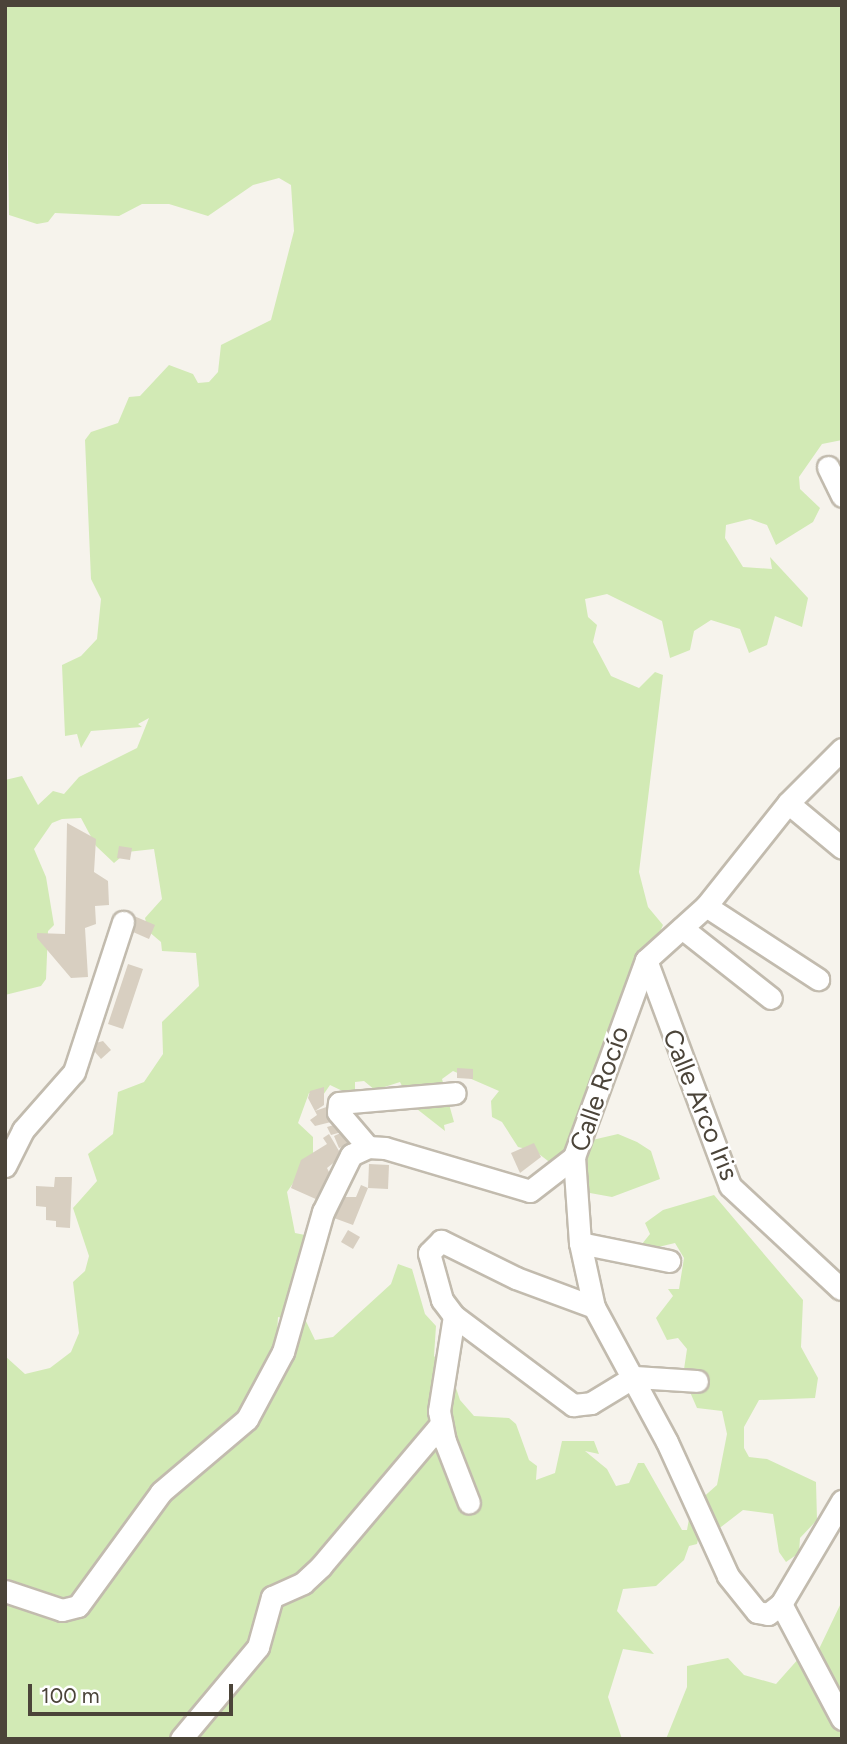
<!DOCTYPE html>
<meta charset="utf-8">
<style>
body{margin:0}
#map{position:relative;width:847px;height:1744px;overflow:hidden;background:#f6f3ec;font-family:Figtree,sans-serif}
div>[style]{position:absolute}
.green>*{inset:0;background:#d2eab5}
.building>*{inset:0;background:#d8cfc1}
.roads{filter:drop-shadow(2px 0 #c2bbae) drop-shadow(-2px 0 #c2bbae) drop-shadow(0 2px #c2bbae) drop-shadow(0 -2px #c2bbae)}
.minor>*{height:21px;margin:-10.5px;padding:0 10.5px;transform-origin:10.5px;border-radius:10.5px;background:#fff}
span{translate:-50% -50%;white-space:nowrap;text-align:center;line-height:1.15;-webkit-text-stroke:5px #fff;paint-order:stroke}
.street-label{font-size:26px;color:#4b4439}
.frame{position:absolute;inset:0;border:7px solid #4b4439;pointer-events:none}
.scale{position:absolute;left:28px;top:1684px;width:205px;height:32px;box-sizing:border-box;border:4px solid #4b4439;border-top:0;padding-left:9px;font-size:21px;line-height:24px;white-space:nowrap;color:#4b4439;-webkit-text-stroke:5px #fff;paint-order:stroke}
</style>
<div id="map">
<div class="green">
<div style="clip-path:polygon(5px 5px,842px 5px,842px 440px,822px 444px,799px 477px,800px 489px,820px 508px,813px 522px,776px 545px,767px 525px,750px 519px,726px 525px,725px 538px,743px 567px,772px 569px,770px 557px,808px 598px,802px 627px,775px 616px,767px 645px,749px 653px,740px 629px,711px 620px,694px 631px,690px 650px,670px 658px,662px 621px,607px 594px,585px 599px,588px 617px,597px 625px,593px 642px,611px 676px,639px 688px,655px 672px,663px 675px,639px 872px,648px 907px,663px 925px,586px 1099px,588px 1141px,618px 1134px,637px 1142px,651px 1151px,660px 1179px,612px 1197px,590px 1193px,535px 1151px,518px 1147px,502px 1122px,492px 1117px,491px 1101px,499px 1091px,453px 1071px,442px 1079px,454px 1122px,444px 1125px,445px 1131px,394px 1091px,402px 1086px,400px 1082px,375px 1090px,364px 1081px,355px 1082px,355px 1097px,330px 1085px,321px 1098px,309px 1093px,298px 1123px,313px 1137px,313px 1154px,287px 1192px,295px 1233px,310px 1236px,286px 1319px,278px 1317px,275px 1369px,283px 1377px,287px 1343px,304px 1317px,315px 1340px,333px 1337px,391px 1284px,398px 1264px,412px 1269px,425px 1314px,436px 1326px,434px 1356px,452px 1376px,460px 1400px,474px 1416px,509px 1418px,516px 1424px,529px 1460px,537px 1466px,536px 1480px,555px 1473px,562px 1441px,594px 1441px,599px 1454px,585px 1451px,607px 1469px,616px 1486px,629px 1483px,638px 1463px,644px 1463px,682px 1530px,687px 1530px,691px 1508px,717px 1485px,727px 1434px,722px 1411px,697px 1408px,683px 1376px,687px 1349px,678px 1338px,667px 1340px,656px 1318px,673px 1296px,668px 1289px,679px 1289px,684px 1258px,675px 1243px,650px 1249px,642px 1244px,650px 1234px,645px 1223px,663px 1210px,714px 1195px,803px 1300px,801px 1347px,818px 1378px,815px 1398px,759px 1400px,744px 1427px,744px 1448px,749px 1457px,767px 1459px,816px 1482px,817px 1520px,800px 1538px,799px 1553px,786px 1562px,779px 1552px,773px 1514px,743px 1510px,721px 1527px,701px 1527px,697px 1544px,689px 1546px,684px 1560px,656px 1586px,623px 1589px,617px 1611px,654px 1654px,623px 1649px,608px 1697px,622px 1739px,5px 1739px,5px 1356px,25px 1374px,50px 1368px,71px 1352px,79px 1333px,73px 1282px,85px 1271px,89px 1256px,73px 1208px,97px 1181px,88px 1154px,113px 1134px,118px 1092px,144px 1082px,163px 1054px,162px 1022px,199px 986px,196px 953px,162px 951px,161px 942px,148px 931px,145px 918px,162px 899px,154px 849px,127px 852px,114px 863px,96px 846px,81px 818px,62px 819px,52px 823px,34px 849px,46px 877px,54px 925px,48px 931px,46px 979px,41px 986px,5px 995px,5px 780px,22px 776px,38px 805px,53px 791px,64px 794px,79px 777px,137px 748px,149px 718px,138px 724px,142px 727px,91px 731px,81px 748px,77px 734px,65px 736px,62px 665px,81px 656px,97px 639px,101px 599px,91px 579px,85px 440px,91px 432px,118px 423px,129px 397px,140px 396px,169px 365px,193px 374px,198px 383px,209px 382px,218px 372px,221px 345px,271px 320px,294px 231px,291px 185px,279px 178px,253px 185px,208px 216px,169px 204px,142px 204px,119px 216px,55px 213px,48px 222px,37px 224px,9px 215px)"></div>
<div style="clip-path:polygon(842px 1601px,842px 1739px,666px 1739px,687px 1687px,687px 1666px,728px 1658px,744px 1675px,776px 1684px,800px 1657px,819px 1649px)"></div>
</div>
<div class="building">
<div style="clip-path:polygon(67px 823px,96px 839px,94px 872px,108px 881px,109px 905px,95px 906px,96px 924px,85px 928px,88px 977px,71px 978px,37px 938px,37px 933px,65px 934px)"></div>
<div style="clip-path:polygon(119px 846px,132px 848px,130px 860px,117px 858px)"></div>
<div style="clip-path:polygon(134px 916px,155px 925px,149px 939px,133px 932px)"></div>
<div style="clip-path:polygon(128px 964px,143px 969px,123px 1029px,108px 1024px)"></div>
<div style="clip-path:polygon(103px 1041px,111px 1050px,101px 1059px,89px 1045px)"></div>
<div style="clip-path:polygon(457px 1068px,473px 1069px,473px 1079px,457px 1078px)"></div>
<div style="clip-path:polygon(324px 1087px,324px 1105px,315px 1111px,335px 1104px,339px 1120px,315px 1126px,310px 1120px,317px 1115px,308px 1098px,310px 1091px)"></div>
<div style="clip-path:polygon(358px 1118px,364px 1141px,339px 1148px,334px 1136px,345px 1131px,331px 1135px,327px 1127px)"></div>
<div style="clip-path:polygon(329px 1134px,342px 1156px,327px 1168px,330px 1174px,318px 1200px,291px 1188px,301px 1160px,327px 1144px,323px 1138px)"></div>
<div style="clip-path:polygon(534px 1143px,541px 1157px,520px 1173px,511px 1153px)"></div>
<div style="clip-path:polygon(369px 1164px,389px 1165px,388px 1189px,368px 1188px)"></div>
<div style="clip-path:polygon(55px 1177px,72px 1177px,70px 1228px,56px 1227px,56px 1221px,46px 1220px,46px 1207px,36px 1206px,36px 1186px,54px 1187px)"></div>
<div style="clip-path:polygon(361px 1185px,368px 1188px,353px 1225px,334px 1218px,342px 1197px,356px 1197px)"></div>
<div style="clip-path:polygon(348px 1230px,360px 1237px,353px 1249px,341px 1242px)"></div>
</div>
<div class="roads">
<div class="minor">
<div style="left:828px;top:467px;width:32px;rotate:64deg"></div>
<div style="left:842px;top:749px;width:76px;rotate:135deg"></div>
<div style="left:788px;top:803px;width:132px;rotate:128.5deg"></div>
<div style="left:706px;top:906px;width:81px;rotate:138deg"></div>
<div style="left:646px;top:960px;width:210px;rotate:110.1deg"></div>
<div style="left:574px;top:1157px;width:86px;rotate:86deg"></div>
<div style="left:580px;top:1243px;width:66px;rotate:77.7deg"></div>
<div style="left:594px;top:1307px;width:153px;rotate:61.6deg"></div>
<div style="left:667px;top:1442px;width:147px;rotate:65.5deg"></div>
<div style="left:728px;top:1576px;width:46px;rotate:51.1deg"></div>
<div style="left:757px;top:1612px;width:11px;rotate:10deg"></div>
<div style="left:768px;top:1614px;width:16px;rotate:-38deg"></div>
<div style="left:781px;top:1604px;width:120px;rotate:-59.4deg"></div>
<div style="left:788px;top:803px;width:70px;rotate:39.8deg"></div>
<div style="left:706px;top:906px;width:134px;rotate:33.1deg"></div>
<div style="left:682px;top:928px;width:113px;rotate:38.2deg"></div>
<div style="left:646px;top:960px;width:241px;rotate:69.6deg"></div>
<div style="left:730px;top:1186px;width:151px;rotate:42.9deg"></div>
<div style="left:368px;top:1147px;width:46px;rotate:-130.6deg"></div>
<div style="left:338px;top:1112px;width:9px;rotate:-84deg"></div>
<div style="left:339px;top:1103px;width:116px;rotate:-4.9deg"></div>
<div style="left:5px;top:1166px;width:40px;rotate:-63.4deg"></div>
<div style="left:23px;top:1130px;width:77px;rotate:-48.7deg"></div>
<div style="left:74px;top:1072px;width:158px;rotate:-71.9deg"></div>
<div style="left:580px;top:1243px;width:91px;rotate:11.4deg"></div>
<div style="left:594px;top:1307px;width:83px;rotate:-159.6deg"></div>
<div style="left:516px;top:1278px;width:84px;rotate:-153.7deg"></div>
<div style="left:441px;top:1241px;width:17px;rotate:135deg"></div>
<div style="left:429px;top:1253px;width:49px;rotate:74.5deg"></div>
<div style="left:442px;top:1300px;width:20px;rotate:53deg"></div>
<div style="left:454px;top:1316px;width:149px;rotate:36.8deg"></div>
<div style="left:573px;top:1405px;width:18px;rotate:-6deg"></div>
<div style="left:591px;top:1403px;width:50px;rotate:-31.2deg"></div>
<div style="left:454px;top:1316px;width:96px;rotate:99deg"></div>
<div style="left:439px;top:1411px;width:31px;rotate:79deg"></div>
<div style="left:445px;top:1441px;width:66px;rotate:68.8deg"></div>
<div style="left:634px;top:1377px;width:63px;rotate:3.6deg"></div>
<div style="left:5px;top:1591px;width:60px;rotate:18.4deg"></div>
<div style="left:62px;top:1610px;width:16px;rotate:-14deg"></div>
<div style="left:78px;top:1606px;width:141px;rotate:-53.9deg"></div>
<div style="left:161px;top:1492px;width:113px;rotate:-40.3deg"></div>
<div style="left:247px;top:1419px;width:76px;rotate:-61.8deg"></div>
<div style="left:283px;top:1352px;width:146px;rotate:-74.1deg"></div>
<div style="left:323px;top:1212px;width:64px;rotate:-63.8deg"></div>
<div style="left:351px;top:1155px;width:19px;rotate:-25deg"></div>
<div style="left:368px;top:1147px;width:17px;rotate:3deg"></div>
<div style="left:385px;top:1148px;width:151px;rotate:16.5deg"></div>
<div style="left:530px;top:1191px;width:56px;rotate:-37.7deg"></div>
<div style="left:781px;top:1604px;width:130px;rotate:62.1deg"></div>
<div style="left:181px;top:1739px;width:120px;rotate:-50.1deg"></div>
<div style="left:258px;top:1647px;width:52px;rotate:-74.4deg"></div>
<div style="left:272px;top:1597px;width:34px;rotate:-24deg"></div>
<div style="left:303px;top:1583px;width:25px;rotate:-43deg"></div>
<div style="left:321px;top:1566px;width:186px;rotate:-49.8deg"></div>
</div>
</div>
<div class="street-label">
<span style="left:600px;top:1089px;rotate:-71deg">Calle Rocío</span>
<span style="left:700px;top:1105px;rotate:68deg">Calle Arco Iris</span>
</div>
<div class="frame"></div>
<div class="scale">100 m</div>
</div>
